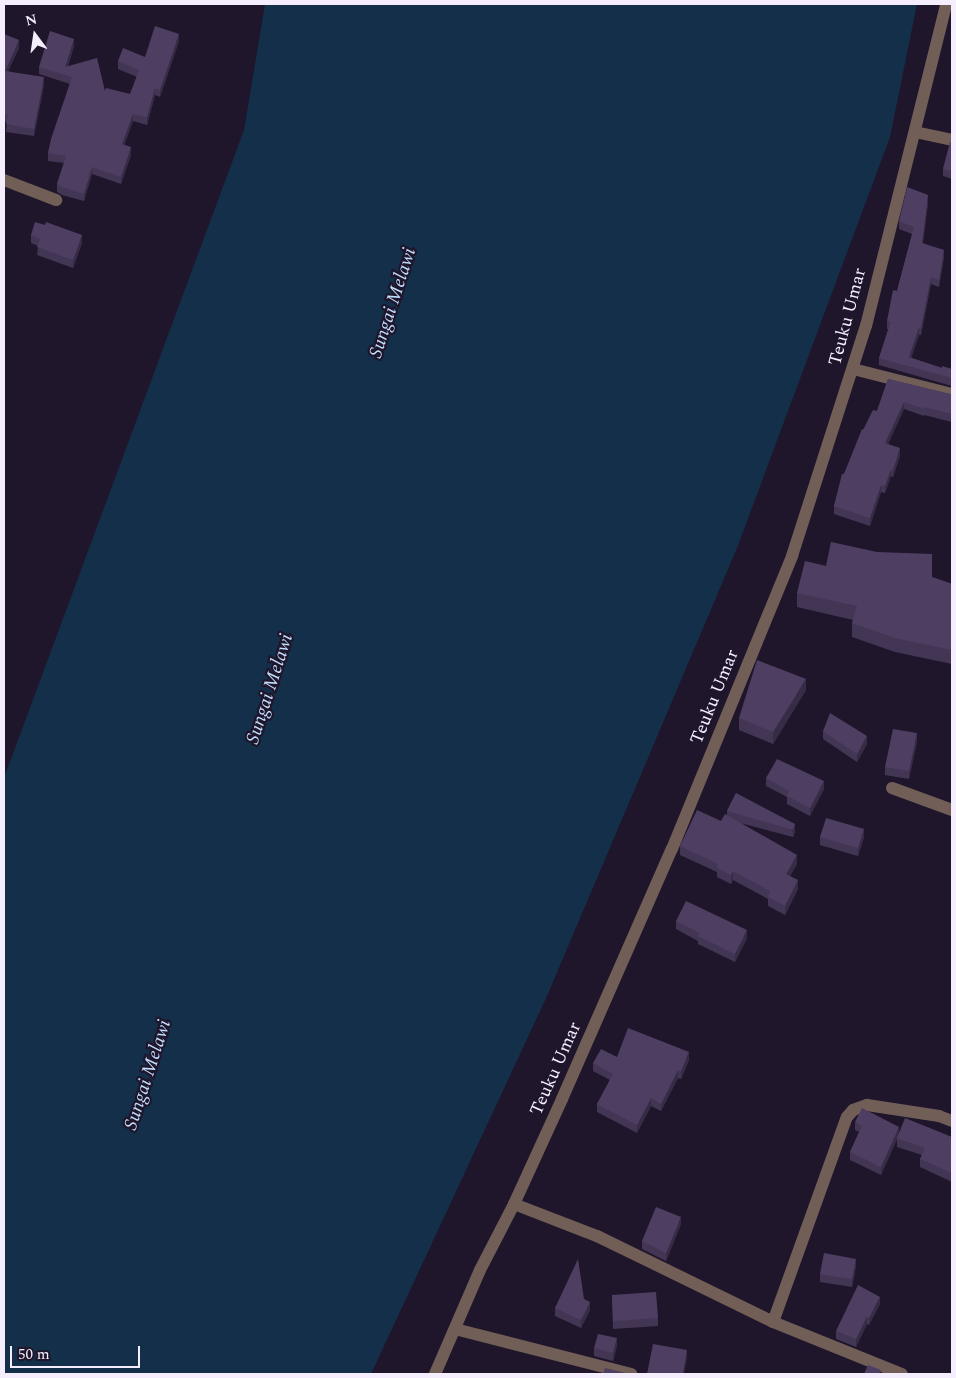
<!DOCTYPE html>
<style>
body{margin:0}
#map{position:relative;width:956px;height:1378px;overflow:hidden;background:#1f162c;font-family:Spectral,serif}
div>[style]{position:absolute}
.water>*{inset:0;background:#142f4a}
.minor>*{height:12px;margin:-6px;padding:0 6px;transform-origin:6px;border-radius:6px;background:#715e57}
.wall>*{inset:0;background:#433654}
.shaded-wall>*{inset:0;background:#372c45}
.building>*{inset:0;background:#4e3f62}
span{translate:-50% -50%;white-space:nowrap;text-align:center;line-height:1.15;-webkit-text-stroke:4.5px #1f162c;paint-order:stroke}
.street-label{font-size:18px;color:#f4eefe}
.water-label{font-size:19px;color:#c0defd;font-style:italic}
.frame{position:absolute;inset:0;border:5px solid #f4eefe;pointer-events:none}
.north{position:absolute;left:10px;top:10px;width:50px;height:50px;-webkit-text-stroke:4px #1f162c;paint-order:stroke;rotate:346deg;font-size:14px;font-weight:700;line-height:20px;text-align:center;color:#f4eefe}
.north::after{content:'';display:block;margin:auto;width:18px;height:22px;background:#f4eefe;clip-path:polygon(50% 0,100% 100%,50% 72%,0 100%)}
.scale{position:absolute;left:10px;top:1346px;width:130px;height:22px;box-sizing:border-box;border:2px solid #f4eefe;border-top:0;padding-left:6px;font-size:15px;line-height:18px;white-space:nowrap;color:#f4eefe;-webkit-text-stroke:4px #1f162c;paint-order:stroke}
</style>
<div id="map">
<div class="water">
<div style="clip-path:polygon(265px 4px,917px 4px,890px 137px,737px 548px,547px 996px,371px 1374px,4px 1374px,4px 778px,244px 130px)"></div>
</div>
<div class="minor">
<div style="left:915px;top:132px;width:38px;rotate:12deg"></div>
<div style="left:4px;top:180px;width:56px;rotate:21deg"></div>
<div style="left:853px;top:369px;width:102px;rotate:14.2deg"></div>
<div style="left:892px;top:788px;width:64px;rotate:20.1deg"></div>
<div style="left:514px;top:1204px;width:89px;rotate:21.1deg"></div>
<div style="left:597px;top:1236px;width:196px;rotate:26deg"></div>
<div style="left:773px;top:1322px;width:139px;rotate:22deg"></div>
<div style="left:773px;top:1322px;width:218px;rotate:-70.2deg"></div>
<div style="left:847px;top:1117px;width:9px;rotate:-49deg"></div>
<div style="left:853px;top:1110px;width:15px;rotate:-20deg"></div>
<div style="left:867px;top:1105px;width:73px;rotate:8.7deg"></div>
<div style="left:939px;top:1116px;width:14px;rotate:21deg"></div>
<div style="left:455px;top:1329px;width:182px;rotate:14.3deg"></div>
<div style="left:435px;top:1374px;width:113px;rotate:-66.6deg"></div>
<div style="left:480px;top:1270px;width:74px;rotate:-62.7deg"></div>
<div style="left:514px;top:1204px;width:115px;rotate:-65.4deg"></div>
<div style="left:562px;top:1099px;width:273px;rotate:-66.3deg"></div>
<div style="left:672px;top:849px;width:317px;rotate:-67.7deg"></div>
<div style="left:792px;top:556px;width:242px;rotate:-72.2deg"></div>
<div style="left:866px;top:326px;width:332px;rotate:-76deg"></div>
</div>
<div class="wall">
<div style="clip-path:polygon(4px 34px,19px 48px,8px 71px,44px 85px,34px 136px,6px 132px,7px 122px,4px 121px)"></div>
<div style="clip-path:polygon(179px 41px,160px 97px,155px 95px,147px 125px,133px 121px,124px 145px,131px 155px,121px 184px,92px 174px,84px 201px,62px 195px,57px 192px,57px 184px,64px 163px,48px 161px,48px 153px,70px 84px,39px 74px,39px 67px,74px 46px,68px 66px,105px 91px,130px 94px,137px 77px,118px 69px,118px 61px,145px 57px)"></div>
<div style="clip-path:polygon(952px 143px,952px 179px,943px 176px,943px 169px)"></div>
<div style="clip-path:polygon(928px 203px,923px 243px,944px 257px,939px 287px,931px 284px,921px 335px,919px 335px,911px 358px,942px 368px,952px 369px,952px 386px,879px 365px,879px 358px,888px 329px,887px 329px,887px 321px,897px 291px,912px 234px,899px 229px,899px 221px)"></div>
<div style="clip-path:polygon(45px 225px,82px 243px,73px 268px,37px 255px,38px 246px,31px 243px,31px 235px)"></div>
<div style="clip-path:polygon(888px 379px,950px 394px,952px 394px,952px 422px,924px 415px,924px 416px,904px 409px,888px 444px,900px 456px,893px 477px,891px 476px,885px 493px,881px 492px,870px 526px,834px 514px,834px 506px,844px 474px,863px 430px,877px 411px)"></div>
<div style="clip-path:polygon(826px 566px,932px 577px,952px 584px,952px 664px,895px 652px,852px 637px,852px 623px,853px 620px,797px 607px,797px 593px)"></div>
<div style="clip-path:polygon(806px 690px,773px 744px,739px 730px,739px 718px)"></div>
<div style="clip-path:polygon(823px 731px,867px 744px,857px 762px,823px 739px)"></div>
<div style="clip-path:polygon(917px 741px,909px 779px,885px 775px,885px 767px)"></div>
<div style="clip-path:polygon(766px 778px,824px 789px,810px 816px,787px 804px,787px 797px,766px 786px)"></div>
<div style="clip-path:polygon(736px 793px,795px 832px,793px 837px,740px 823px,797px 864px,790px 876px,798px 889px,785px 915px,768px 906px,768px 899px,733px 880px,731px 884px,717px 877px,717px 872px,680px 855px,680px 846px,721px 821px,727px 815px,727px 811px)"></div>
<div style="clip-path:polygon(820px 837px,864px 837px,858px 856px,820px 845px)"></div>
<div style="clip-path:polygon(676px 921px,747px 938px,735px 962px,698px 944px,698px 941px,676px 929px)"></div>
<div style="clip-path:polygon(617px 1057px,689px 1060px,681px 1079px,678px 1078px,661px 1111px,651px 1106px,637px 1133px,597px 1112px,597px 1104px,610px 1080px,593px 1071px,593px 1063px)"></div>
<div style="clip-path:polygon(855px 1122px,899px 1132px,952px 1137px,952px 1182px,920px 1167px,920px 1159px,922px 1155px,897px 1147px,897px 1139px,881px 1175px,850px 1160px,850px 1152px,859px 1132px,855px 1130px)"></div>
<div style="clip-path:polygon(681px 1224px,666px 1261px,642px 1249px,642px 1241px)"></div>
<div style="clip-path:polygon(856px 1266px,852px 1287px,820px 1282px,820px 1274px)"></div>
<div style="clip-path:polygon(612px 1295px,658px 1318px,658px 1326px,613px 1329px)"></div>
<div style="clip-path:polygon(584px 1299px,590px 1310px,581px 1328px,555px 1316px,555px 1308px)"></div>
<div style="clip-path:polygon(880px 1304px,869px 1325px,867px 1324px,856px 1347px,836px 1339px,836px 1331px)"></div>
<div style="clip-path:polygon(617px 1346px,613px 1361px,594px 1356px,594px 1348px)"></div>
</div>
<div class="shaded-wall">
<div style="clip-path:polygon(179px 34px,179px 41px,160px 97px,160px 90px)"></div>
<div style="clip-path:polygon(74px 39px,74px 46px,65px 74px,65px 67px)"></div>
<div style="clip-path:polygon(19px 40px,19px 48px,5px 78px,5px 71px)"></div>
<div style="clip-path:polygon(44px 77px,44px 85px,34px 136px,34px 129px)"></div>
<div style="clip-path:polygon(155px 88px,155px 95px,147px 125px,147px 117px)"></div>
<div style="clip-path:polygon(133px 114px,133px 121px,122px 151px,122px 144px)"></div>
<div style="clip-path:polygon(131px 147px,131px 155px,121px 184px,121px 177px)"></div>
<div style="clip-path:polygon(92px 167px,92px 174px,84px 201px,84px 194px)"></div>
<div style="clip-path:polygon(928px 195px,928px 203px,922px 250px,922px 243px)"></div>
<div style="clip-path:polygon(82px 235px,82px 243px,73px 268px,73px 260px)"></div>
<div style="clip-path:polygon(944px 250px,944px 257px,939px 287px,939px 280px)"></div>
<div style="clip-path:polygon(931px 277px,931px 284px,921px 335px,921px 328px)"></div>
<div style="clip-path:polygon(919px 327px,919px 335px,909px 365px,909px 357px)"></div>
<div style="clip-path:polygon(904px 402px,904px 409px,885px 451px,885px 443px)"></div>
<div style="clip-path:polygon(900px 448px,900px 456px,893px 477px,893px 470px)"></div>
<div style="clip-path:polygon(891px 469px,891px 476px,885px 493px,885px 486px)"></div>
<div style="clip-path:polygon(881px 485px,881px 492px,870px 526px,870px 518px)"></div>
<div style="clip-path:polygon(806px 679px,806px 690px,773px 744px,773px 732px)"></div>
<div style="clip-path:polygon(917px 733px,917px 741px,909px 779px,909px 771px)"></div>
<div style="clip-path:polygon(867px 736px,867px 744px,857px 762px,857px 754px)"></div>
<div style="clip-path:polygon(824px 781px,824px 789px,810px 816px,810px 808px)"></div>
<div style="clip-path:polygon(795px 824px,795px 832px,793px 837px,793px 830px)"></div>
<div style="clip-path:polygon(864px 829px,864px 837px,858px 856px,858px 848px)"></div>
<div style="clip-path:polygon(797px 855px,797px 864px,786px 883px,786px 874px)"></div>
<div style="clip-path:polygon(733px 871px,733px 880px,731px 884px,731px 875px)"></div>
<div style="clip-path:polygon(798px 880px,798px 889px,785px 915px,785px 906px)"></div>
<div style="clip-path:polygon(747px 930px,747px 938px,735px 962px,735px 954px)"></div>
<div style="clip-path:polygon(689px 1052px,689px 1060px,681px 1079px,681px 1071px)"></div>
<div style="clip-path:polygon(678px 1070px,678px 1078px,661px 1111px,661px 1104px)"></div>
<div style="clip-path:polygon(651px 1098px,651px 1106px,637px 1133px,637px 1125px)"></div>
<div style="clip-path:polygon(899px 1127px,899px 1135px,881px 1175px,881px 1167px)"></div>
<div style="clip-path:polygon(681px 1217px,681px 1224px,666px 1261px,666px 1253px)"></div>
<div style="clip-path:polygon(856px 1259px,856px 1266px,852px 1287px,852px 1279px)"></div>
<div style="clip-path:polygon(880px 1297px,880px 1304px,869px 1325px,869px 1318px)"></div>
<div style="clip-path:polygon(590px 1302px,590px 1310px,581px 1328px,581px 1320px)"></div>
<div style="clip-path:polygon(867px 1316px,867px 1324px,856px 1347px,856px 1339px)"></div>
<div style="clip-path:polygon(617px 1338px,617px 1346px,613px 1361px,613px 1353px)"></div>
<div style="clip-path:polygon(687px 1350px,687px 1358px,684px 1374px,683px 1374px)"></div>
</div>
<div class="building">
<div style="clip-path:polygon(155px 26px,179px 34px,160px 90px,155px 88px,147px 117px,133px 114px,122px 144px,131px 147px,121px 177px,92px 167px,84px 194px,62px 187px,57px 184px,66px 156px,48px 153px,51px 139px,72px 77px,39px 67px,50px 31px,74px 39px,65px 67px,97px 58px,105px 91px,106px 88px,130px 94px,139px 70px,118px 61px,123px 48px,145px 57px)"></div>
<div style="clip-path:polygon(4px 34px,19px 40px,5px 71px,44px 77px,34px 129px,6px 124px,8px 115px,4px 114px)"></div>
<div style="clip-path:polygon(950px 142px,952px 143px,952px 171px,943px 169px)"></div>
<div style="clip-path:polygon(907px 187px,928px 195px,922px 243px,944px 250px,939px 280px,931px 277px,921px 328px,919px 327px,909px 357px,942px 368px,942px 366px,952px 369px,952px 378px,879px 358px,891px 322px,887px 321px,893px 290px,897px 291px,914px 227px,899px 221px)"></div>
<div style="clip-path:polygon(35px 222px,45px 225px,46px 222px,82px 235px,73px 260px,37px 247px,40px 239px,31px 235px)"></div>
<div style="clip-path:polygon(888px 379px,950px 394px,952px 394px,952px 414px,924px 407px,924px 409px,904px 402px,885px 443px,900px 448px,893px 470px,891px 469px,885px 486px,881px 485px,870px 518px,834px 506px,842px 474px,844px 474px,862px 429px,863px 430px,873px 410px,877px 411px)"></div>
<div style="clip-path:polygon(831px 542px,877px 552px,932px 554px,932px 577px,952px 584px,952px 650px,895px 638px,852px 623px,857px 606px,797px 593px,805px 561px,826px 566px)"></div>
<div style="clip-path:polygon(757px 660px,806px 679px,773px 732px,739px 718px)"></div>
<div style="clip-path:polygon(830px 713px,867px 736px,857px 754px,823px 731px)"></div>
<div style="clip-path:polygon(893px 729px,917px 733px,909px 771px,885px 767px)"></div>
<div style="clip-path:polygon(777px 759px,824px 781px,810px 808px,787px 796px,789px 791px,766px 778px)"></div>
<div style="clip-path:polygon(736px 793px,795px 824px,793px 830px,727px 811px)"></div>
<div style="clip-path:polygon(697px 810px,721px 821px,725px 814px,797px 855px,786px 874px,798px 880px,785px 906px,768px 897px,770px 891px,733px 871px,731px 875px,717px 868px,718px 864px,680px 846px)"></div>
<div style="clip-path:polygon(826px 818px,864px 829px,858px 848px,820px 837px)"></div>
<div style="clip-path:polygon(686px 901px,747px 930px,735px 954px,698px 936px,700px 933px,676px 921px)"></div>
<div style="clip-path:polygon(628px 1028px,689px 1052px,681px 1071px,678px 1070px,661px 1104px,651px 1098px,637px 1125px,597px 1104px,613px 1074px,593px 1063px,601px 1049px,617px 1057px)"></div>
<div style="clip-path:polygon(862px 1108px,899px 1127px,881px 1167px,850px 1152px,862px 1126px,855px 1122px)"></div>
<div style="clip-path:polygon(905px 1118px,952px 1137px,952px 1173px,920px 1159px,925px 1148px,897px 1138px)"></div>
<div style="clip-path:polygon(656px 1207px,681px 1217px,666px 1253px,642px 1241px)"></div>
<div style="clip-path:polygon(824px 1253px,856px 1259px,852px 1279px,820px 1274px)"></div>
<div style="clip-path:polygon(578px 1259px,584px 1299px,590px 1302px,581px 1320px,555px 1308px)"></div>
<div style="clip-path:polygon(858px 1285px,880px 1297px,869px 1318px,867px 1316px,856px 1339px,836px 1331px)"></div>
<div style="clip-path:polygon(656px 1292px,658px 1318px,613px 1321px,612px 1295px)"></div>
<div style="clip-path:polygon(598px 1334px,617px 1338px,613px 1353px,594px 1348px)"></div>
<div style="clip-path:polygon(653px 1344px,687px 1350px,683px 1374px,647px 1374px)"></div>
<div style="clip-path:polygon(868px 1365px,881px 1370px,879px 1374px,864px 1374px)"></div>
<div style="clip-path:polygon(605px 1368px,630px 1374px,603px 1374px)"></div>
</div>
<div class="street-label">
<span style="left:848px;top:317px;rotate:-75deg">Teuku Umar</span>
<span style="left:715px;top:697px;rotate:-68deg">Teuku Umar</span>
<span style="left:556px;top:1069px;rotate:-66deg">Teuku Umar</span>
</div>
<div class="water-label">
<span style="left:393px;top:303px;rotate:-72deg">Sungai Melawi</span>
<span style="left:270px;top:689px;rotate:-72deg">Sungai Melawi</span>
<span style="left:148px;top:1075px;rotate:-72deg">Sungai Melawi</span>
</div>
<div class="frame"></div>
<div class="north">N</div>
<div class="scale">50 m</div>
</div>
